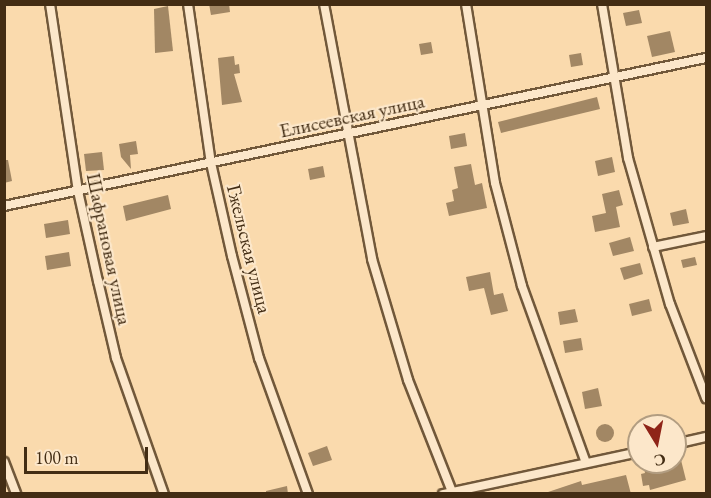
<!DOCTYPE html>
<meta charset="utf-8">
<style>
body{margin:0}
#map{position:relative;width:711px;height:498px;overflow:hidden;background:#fadaad;font-family:"EB Garamond",serif}
div>[style]{position:absolute}
.building>*{inset:0;background:#a28764}
.round{border-radius:50%}
.roads{filter:drop-shadow(2px 0 #71583a) drop-shadow(-2px 0 #71583a) drop-shadow(0 2px #71583a) drop-shadow(0 -2px #71583a)}
.street>*{height:8px;margin:-4px;padding:0 4px;transform-origin:4px;border-radius:4px;background:#fce7ca}
span{translate:-50% -50%;white-space:nowrap;text-align:center;line-height:1.15;-webkit-text-stroke:4.5px #fce7ca;paint-order:stroke}
.street-label{font-size:20px;color:#432d14}
.frame{position:absolute;inset:0;border:6px solid #432d14;pointer-events:none}
.north{position:absolute;left:627px;top:414px;width:60px;height:60px;box-sizing:border-box;background:#fce7ca;border:2px solid #b29d81;border-radius:50%;rotate:170deg;font-size:16px;font-weight:700;line-height:24px;text-align:center;color:#432d14}
.north::after{content:'';display:block;margin:auto;width:21px;height:27px;background:#8f2418;clip-path:polygon(50% 0,100% 100%,50% 72%,0 100%)}
.scale{position:absolute;left:24px;top:447px;width:124px;height:27px;box-sizing:border-box;border:3px solid #432d14;border-top:0;padding-left:8px;font-size:18px;line-height:21px;white-space:nowrap;color:#432d14;-webkit-text-stroke:4px #fce7ca;paint-order:stroke}
</style>
<div id="map">
<div class="building">
<div style="clip-path:polygon(209px 4px,229px 4px,230px 12px,211px 15px)"></div>
<div style="clip-path:polygon(168px 6px,173px 51px,155px 53px,154px 9px)"></div>
<div style="clip-path:polygon(639px 10px,642px 23px,626px 26px,623px 13px)"></div>
<div style="clip-path:polygon(670px 31px,675px 52px,652px 57px,647px 36px)"></div>
<div style="clip-path:polygon(431px 42px,433px 53px,421px 55px,419px 44px)"></div>
<div style="clip-path:polygon(581px 53px,583px 65px,571px 67px,569px 55px)"></div>
<div style="clip-path:polygon(234px 56px,235px 65px,239px 64px,240px 73px,234px 74px,242px 102px,222px 105px,218px 58px)"></div>
<div style="clip-path:polygon(597px 97px,600px 109px,501px 133px,498px 122px)"></div>
<div style="clip-path:polygon(465px 133px,467px 146px,451px 149px,449px 136px)"></div>
<div style="clip-path:polygon(136px 141px,138px 154px,130px 155px,131px 169px,121px 157px,119px 144px)"></div>
<div style="clip-path:polygon(102px 152px,104px 170px,86px 171px,84px 154px)"></div>
<div style="clip-path:polygon(612px 157px,615px 172px,598px 176px,595px 161px)"></div>
<div style="clip-path:polygon(4px 160px,8px 160px,12px 181px,4px 183px)"></div>
<div style="clip-path:polygon(471px 164px,475px 185px,482px 183px,487px 208px,449px 216px,446px 203px,454px 201px,452px 190px,458px 188px,454px 167px)"></div>
<div style="clip-path:polygon(323px 166px,325px 177px,310px 180px,308px 169px)"></div>
<div style="clip-path:polygon(619px 190px,623px 205px,616px 207px,620px 227px,595px 232px,592px 216px,606px 213px,602px 194px)"></div>
<div style="clip-path:polygon(168px 195px,171px 209px,126px 221px,123px 206px)"></div>
<div style="clip-path:polygon(686px 209px,689px 223px,673px 226px,670px 213px)"></div>
<div style="clip-path:polygon(68px 220px,70px 234px,46px 238px,44px 224px)"></div>
<div style="clip-path:polygon(630px 237px,634px 251px,613px 256px,609px 243px)"></div>
<div style="clip-path:polygon(69px 252px,71px 266px,47px 270px,45px 256px)"></div>
<div style="clip-path:polygon(695px 257px,697px 265px,683px 268px,681px 260px)"></div>
<div style="clip-path:polygon(640px 263px,643px 274px,624px 280px,620px 268px)"></div>
<div style="clip-path:polygon(490px 272px,494px 295px,503px 293px,508px 311px,491px 315px,484px 288px,469px 291px,466px 277px)"></div>
<div style="clip-path:polygon(649px 299px,652px 311px,632px 316px,629px 304px)"></div>
<div style="clip-path:polygon(575px 309px,578px 322px,560px 325px,558px 312px)"></div>
<div style="clip-path:polygon(581px 338px,583px 350px,565px 353px,563px 341px)"></div>
<div style="clip-path:polygon(598px 388px,602px 406px,585px 409px,582px 392px)"></div>
<div class="round" style="left:596px;top:424px;width:18px;height:18px"></div>
<div style="clip-path:polygon(327px 446px,332px 460px,313px 466px,308px 453px)"></div>
<div style="clip-path:polygon(681px 460px,686px 480px,650px 490px,649px 485px,643px 486px,641px 474px,645px 473px,644px 468px)"></div>
<div style="clip-path:polygon(626px 475px,631px 494px,542px 494px,581px 481px,582px 485px)"></div>
<div style="clip-path:polygon(287px 486px,288px 494px,266px 494px,266px 491px)"></div>
</div>
<div class="roads">
<div class="street">
<div style="left:50px;top:4px;width:189px;rotate:81.5deg"></div>
<div style="left:78px;top:191px;width:92px;rotate:77.5deg"></div>
<div style="left:98px;top:281px;width:79px;rotate:76.8deg"></div>
<div style="left:116px;top:358px;width:144px;rotate:70.6deg"></div>
<div style="left:188px;top:4px;width:161px;rotate:81.8deg"></div>
<div style="left:211px;top:163px;width:95px;rotate:77.3deg"></div>
<div style="left:232px;top:256px;width:106px;rotate:75.2deg"></div>
<div style="left:259px;top:358px;width:145px;rotate:70.2deg"></div>
<div style="left:324px;top:4px;width:259px;rotate:79.3deg"></div>
<div style="left:372px;top:259px;width:126px;rotate:73.4deg"></div>
<div style="left:408px;top:380px;width:123px;rotate:68.5deg"></div>
<div style="left:466px;top:4px;width:181px;rotate:80.8deg"></div>
<div style="left:495px;top:183px;width:106px;rotate:75.3deg"></div>
<div style="left:522px;top:286px;width:188px;rotate:70.1deg"></div>
<div style="left:602px;top:4px;width:156px;rotate:80.4deg"></div>
<div style="left:628px;top:158px;width:152px;rotate:74deg"></div>
<div style="left:670px;top:304px;width:101px;rotate:69deg"></div>
<div style="left:4px;top:206px;width:717px;rotate:-11.91deg"></div>
<div style="left:653px;top:247px;width:54px;rotate:-11.7deg"></div>
<div style="left:675px;top:444px;width:32px;rotate:-13deg"></div>
<div style="left:4px;top:462px;width:34px;rotate:69deg"></div>
<div style="left:443px;top:494px;width:200px;rotate:-12.1deg"></div>
</div>
</div>
<div class="street-label">
<span style="left:352px;top:116px;rotate:-12deg">Елисеевская улица</span>
<span style="left:109px;top:249px;rotate:78deg">Шафрановая улица</span>
<span style="left:249px;top:249px;rotate:76deg">Гжельская улица</span>
</div>
<div class="frame"></div>
<div class="north">С</div>
<div class="scale">100 m</div>
</div>
